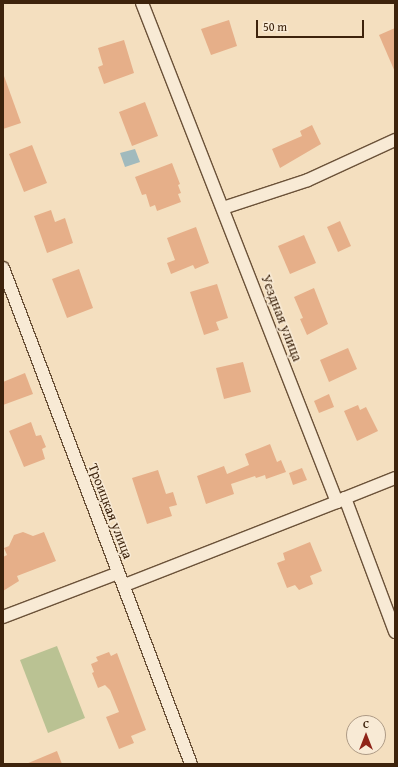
<!DOCTYPE html>
<meta charset="utf-8">
<style>
body{margin:0}
#map{position:relative;width:398px;height:767px;overflow:hidden;background:#f4dfbf;font-family:"Gentium Book Plus",serif}
div>[style]{position:absolute}
.green>*{inset:0;background:#bac293}
.water>*{inset:0;background:#a1babd}
.building>*{inset:0;background:#e6af89}
.roads{filter:drop-shadow(1px 0 #6b5239) drop-shadow(-1px 0 #6b5239) drop-shadow(0 1px #6b5239) drop-shadow(0 -1px #6b5239)}
.minor>*{height:12px;margin:-6px;padding:0 6px;transform-origin:6px;border-radius:6px;background:#f8ead5}
span{translate:-50% -50%;white-space:nowrap;text-align:center;line-height:1.15;-webkit-text-stroke:3px #f8ead5;paint-order:stroke}
.street-label{font-size:14px;color:#3d230c}
.frame{position:absolute;inset:0;border:4px solid #3d230c;pointer-events:none}
.north{position:absolute;left:346px;top:715px;width:40px;height:40px;box-sizing:border-box;background:#f8ead5;border:1px solid #ad9a85;border-radius:50%;rotate:0deg;font-size:11px;font-weight:700;line-height:16px;text-align:center;color:#3d230c}
.north::after{content:'';display:block;margin:auto;width:14px;height:18px;background:#8f2418;clip-path:polygon(50% 0,100% 100%,50% 72%,0 100%)}
.scale{position:absolute;left:256px;top:20px;width:108px;height:18px;box-sizing:border-box;border:2px solid #3d230c;border-top:0;padding-left:5px;font-size:12px;line-height:14px;white-space:nowrap;color:#3d230c;-webkit-text-stroke:3px #f8ead5;paint-order:stroke}
</style>
<div id="map">
<div class="green">
<div style="clip-path:polygon(57px 646px,85px 718px,48px 733px,20px 660px)"></div>
</div>
<div class="water">
<div style="clip-path:polygon(135px 149px,140px 162px,125px 167px,120px 153px)"></div>
</div>
<div class="building">
<div style="clip-path:polygon(229px 20px,237px 46px,211px 55px,201px 29px)"></div>
<div style="clip-path:polygon(395px 28px,395px 72px,379px 35px)"></div>
<div style="clip-path:polygon(124px 40px,134px 73px,104px 84px,98px 67px,103px 65px,98px 48px)"></div>
<div style="clip-path:polygon(4px 76px,21px 123px,3px 129px,3px 77px)"></div>
<div style="clip-path:polygon(145px 102px,158px 136px,132px 146px,119px 112px)"></div>
<div style="clip-path:polygon(312px 125px,321px 144px,280px 168px,272px 149px,302px 136px,300px 131px)"></div>
<div style="clip-path:polygon(32px 145px,47px 183px,24px 192px,9px 154px)"></div>
<div style="clip-path:polygon(172px 163px,180px 184px,178px 185px,181px 193px,178px 194px,181px 202px,157px 211px,155px 205px,150px 207px,146px 194px,142px 195px,135px 177px)"></div>
<div style="clip-path:polygon(51px 210px,55px 222px,65px 218px,73px 243px,47px 253px,34px 216px)"></div>
<div style="clip-path:polygon(340px 221px,351px 246px,338px 252px,327px 227px)"></div>
<div style="clip-path:polygon(196px 227px,209px 263px,195px 269px,193px 265px,171px 274px,167px 263px,175px 260px,167px 238px)"></div>
<div style="clip-path:polygon(304px 235px,316px 263px,290px 274px,278px 246px)"></div>
<div style="clip-path:polygon(79px 269px,93px 308px,67px 318px,52px 279px)"></div>
<div style="clip-path:polygon(217px 284px,228px 318px,216px 322px,219px 330px,204px 335px,190px 292px)"></div>
<div style="clip-path:polygon(314px 288px,328px 324px,307px 335px,300px 319px,303px 318px,294px 297px)"></div>
<div style="clip-path:polygon(348px 348px,357px 369px,329px 382px,320px 360px)"></div>
<div style="clip-path:polygon(243px 362px,251px 392px,224px 399px,216px 368px)"></div>
<div style="clip-path:polygon(25px 373px,33px 394px,3px 405px,3px 382px)"></div>
<div style="clip-path:polygon(329px 394px,334px 407px,319px 413px,314px 401px)"></div>
<div style="clip-path:polygon(358px 405px,360px 410px,366px 407px,378px 431px,357px 441px,344px 411px)"></div>
<div style="clip-path:polygon(31px 422px,36px 436px,41px 435px,46px 447px,42px 449px,45px 459px,24px 467px,9px 431px)"></div>
<div style="clip-path:polygon(270px 444px,277px 462px,281px 460px,286px 472px,266px 479px,265px 475px,256px 478px,255px 476px,231px 484px,234px 494px,206px 504px,197px 476px,224px 466px,227px 474px,249px 465px,245px 454px)"></div>
<div style="clip-path:polygon(302px 468px,307px 480px,293px 485px,289px 473px)"></div>
<div style="clip-path:polygon(158px 470px,166px 494px,173px 492px,177px 505px,169px 507px,172px 516px,147px 524px,132px 478px)"></div>
<div style="clip-path:polygon(23px 532px,33px 536px,44px 532px,56px 561px,17px 576px,19px 581px,3px 591px,3px 557px,7px 555px,4px 548px,9px 546px,14px 535px)"></div>
<div style="clip-path:polygon(310px 542px,322px 571px,310px 576px,313px 584px,299px 590px,295px 585px,287px 588px,277px 563px,285px 560px,283px 553px)"></div>
<div style="clip-path:polygon(109px 652px,111px 656px,117px 653px,146px 730px,131px 736px,134px 743px,119px 749px,106px 717px,119px 712px,110px 690px,105px 685px,98px 688px,92px 673px,94px 672px,91px 664px,98px 661px,96px 657px)"></div>
<div style="clip-path:polygon(57px 751px,62px 764px,26px 764px)"></div>
</div>
<div class="roads">
<div class="minor">
<div style="left:142px;top:3px;width:536px;rotate:68.66deg"></div>
<div style="left:337px;top:502px;width:9px;rotate:-27deg"></div>
<div style="left:345px;top:498px;width:143px;rotate:69.5deg"></div>
<div style="left:223px;top:208px;width:89px;rotate:-18.2deg"></div>
<div style="left:308px;top:180px;width:96px;rotate:-24.7deg"></div>
<div style="left:3px;top:268px;width:530px;rotate:69.24deg"></div>
<div style="left:345px;top:498px;width:54px;rotate:-21.8deg"></div>
<div style="left:125px;top:585px;width:228px;rotate:-21.4deg"></div>
<div style="left:3px;top:617px;width:123px;rotate:-20.9deg"></div>
</div>
</div>
<div class="street-label">
<span style="left:282px;top:318px;rotate:69deg">Уездная улица</span>
<span style="left:111px;top:511px;rotate:69deg">Троицкая улица</span>
</div>
<div class="frame"></div>
<div class="north">С</div>
<div class="scale">50 m</div>
</div>
